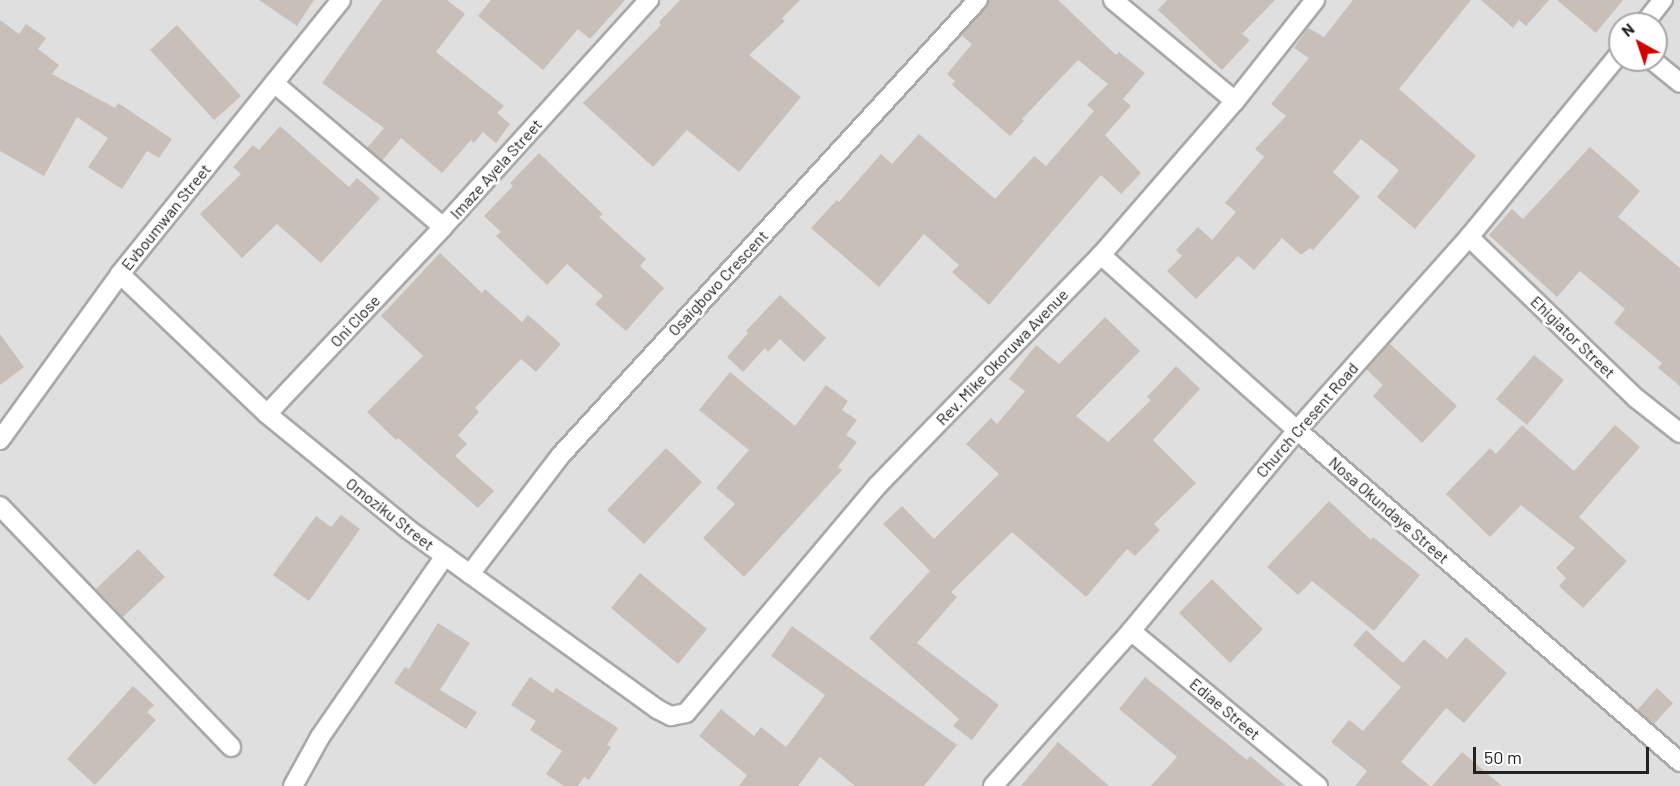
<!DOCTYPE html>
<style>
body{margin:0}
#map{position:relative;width:1680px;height:786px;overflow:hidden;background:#f2efe9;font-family:Barlow,sans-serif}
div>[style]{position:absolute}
.residential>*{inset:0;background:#e0dfdf}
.building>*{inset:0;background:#c7bfb8}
.roads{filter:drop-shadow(2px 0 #a9a9a9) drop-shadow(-2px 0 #a9a9a9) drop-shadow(0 2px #a9a9a9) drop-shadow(0 -2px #a9a9a9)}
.street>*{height:18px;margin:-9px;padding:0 9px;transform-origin:9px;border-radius:9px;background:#fff}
span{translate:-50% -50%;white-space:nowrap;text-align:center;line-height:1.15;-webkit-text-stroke:6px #fff;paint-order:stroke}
.street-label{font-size:16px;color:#222}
.north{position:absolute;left:1608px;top:12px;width:60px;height:60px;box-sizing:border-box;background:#fff;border:2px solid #a7a7a7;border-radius:50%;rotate:320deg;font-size:16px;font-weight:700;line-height:24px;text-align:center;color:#222}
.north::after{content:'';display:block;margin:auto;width:21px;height:27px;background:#d40000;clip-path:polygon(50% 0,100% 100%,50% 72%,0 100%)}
.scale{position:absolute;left:1473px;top:747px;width:176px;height:27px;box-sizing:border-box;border:3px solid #222;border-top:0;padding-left:8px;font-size:18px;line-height:21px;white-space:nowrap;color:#222;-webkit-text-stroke:4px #fff;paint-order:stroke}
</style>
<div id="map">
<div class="residential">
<div style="clip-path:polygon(evenodd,0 0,1680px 0,1680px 786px,0 786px,0 0,1620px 24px,1656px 24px,1656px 60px,1620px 60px,1620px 24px)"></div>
</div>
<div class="building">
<div style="clip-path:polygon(259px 0,314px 0,297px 26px)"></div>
<div style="clip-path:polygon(382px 0,447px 0,465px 14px,436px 52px,504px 106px,497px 113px,510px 124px,496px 143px,483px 132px,474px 143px,471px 140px,442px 173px,401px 138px,382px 161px,367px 148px,384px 128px,322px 83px)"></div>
<div style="clip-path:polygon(491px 0,625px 0,590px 39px,578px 29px,543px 70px,478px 16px)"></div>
<div style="clip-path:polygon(680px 0,800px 0,782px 18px,785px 21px,749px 55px,801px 97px,739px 172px,687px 130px,653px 167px,583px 103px,661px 25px,659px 22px)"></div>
<div style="clip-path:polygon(989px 0,1058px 0,1116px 55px,1119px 52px,1145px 73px,1123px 99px,1131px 106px,1105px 135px,1141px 173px,1121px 194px,1101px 175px,989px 305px,952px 272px,959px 265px,924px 234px,879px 287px,811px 228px,837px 200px,839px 202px,881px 154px,892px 164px,919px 134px,995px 199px,1034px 156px,1046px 166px,1094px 111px,1087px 105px,1108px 84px,1078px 60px,1022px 119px,1024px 121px,1010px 136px,952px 85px,955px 81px,947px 74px,972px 44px,961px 35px,986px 8px)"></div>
<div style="clip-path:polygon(1167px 0,1275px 0,1242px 34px,1250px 40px,1222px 70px,1158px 10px)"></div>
<div style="clip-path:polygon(1353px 0,1471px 0,1399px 89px,1476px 156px,1415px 229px,1377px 197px,1399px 170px,1361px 139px,1333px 172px,1360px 197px,1313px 250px,1310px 248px,1301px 255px,1282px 238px,1254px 270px,1238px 256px,1196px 299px,1167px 271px,1182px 256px,1176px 250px,1198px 227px,1212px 240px,1236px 212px,1225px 203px,1264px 157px,1255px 149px,1286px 116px,1271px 104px,1309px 58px,1294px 48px,1308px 28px,1324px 37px)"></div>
<div style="clip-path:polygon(1481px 0,1549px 0,1526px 26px,1519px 20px,1513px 28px)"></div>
<div style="clip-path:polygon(1557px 0,1623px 0,1596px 33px)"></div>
<div style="clip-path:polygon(0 20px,19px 34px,26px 24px,46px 38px,38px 49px,59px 65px,52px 74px,115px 108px,118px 103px,172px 139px,159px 158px,147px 151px,122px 189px,88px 167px,108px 138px,77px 117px,44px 176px,0 151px)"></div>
<div style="clip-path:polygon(177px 25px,241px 96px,214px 120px,150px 50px)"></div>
<div style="clip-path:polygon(280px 126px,349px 187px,357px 178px,380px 198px,321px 263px,277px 224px,242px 258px,200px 214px,241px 174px,233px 167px,253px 145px,259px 150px)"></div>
<div style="clip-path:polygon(1590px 147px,1640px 191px,1618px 217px,1680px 268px,1680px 386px,1658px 368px,1662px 363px,1614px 323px,1625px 309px,1580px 271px,1557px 297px,1489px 235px,1512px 209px,1523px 219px)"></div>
<div style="clip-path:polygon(539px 153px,603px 214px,599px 217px,646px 259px,640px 266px,664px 288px,626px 331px,595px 304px,603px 296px,567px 264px,547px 285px,496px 236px,501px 232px,484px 216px,513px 186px,510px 183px)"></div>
<div style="clip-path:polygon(440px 253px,482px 293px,485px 289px,522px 322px,528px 315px,561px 344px,536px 372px,521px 359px,475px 408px,479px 412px,458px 435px,467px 444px,455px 456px,494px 491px,478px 508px,398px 438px,396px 440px,367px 412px,423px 356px,381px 316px)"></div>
<div style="clip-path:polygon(780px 295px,826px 338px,804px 362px,780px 339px,768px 352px,765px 348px,743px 372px,727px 357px,748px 333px,746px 331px)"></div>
<div style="clip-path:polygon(1105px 317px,1140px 351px,1076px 416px,1108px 442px,1151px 400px,1147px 397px,1176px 366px,1200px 389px,1153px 440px,1196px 483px,1154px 524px,1160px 530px,1135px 556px,1127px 549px,1086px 597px,1012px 532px,951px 592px,957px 597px,917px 643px,999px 705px,972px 740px,953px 726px,959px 719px,869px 638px,930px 571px,883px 524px,902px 506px,934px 539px,999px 474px,966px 444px,991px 418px,997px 424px,1025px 391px,1009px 379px,1036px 345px,1059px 364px)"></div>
<div style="clip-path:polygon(0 334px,24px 367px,0 385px)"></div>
<div style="clip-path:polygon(1389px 343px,1457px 406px,1422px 443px,1373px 396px,1383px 385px,1366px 369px)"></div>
<div style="clip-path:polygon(1534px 355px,1564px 380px,1527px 425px,1496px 399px)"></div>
<div style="clip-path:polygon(730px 372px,795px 426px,826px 385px,848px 401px,842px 410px,857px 420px,846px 435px,857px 442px,838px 467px,842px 470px,744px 577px,703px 538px,735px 504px,716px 488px,749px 450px,699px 410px)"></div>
<div style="clip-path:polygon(1522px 425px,1574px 471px,1615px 425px,1640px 447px,1579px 517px,1627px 561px,1583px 608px,1559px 586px,1566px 578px,1556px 568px,1575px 548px,1521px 505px,1490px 537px,1446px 494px,1490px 448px,1496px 454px)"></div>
<div style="clip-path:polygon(666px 448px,702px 482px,644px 544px,607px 510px)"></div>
<div style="clip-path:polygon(1329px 501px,1371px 540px,1373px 537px,1420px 575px,1374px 631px,1312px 581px,1298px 595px,1267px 567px)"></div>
<div style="clip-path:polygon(341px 515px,360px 529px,309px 601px,273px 575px,316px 516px,331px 527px)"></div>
<div style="clip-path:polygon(138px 549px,165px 577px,123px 617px,96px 589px)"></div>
<div style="clip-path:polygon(640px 573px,707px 629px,678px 664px,611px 608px)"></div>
<div style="clip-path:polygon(1212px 579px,1263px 629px,1230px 663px,1179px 613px)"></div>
<div style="clip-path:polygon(438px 623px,470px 643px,440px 690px,477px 712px,466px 729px,394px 683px,405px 667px,409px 669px)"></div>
<div style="clip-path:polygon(792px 626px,957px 745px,924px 786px,855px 786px,820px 757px,798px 786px,739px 786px,747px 775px,699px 736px,721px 709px,754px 736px,761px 727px,786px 747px,825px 695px,771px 656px)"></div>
<div style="clip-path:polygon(1366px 630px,1403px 663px,1424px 639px,1447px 659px,1466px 637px,1507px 673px,1464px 723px,1446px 708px,1401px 762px,1430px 786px,1355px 786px,1367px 771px,1331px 742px,1349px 720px,1363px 731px,1401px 687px,1353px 645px)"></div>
<div style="clip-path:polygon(530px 677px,553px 693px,556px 688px,618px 728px,607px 745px,611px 747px,589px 780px,584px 777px,578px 786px,564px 786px,546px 774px,562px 751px,530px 730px,536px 721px,511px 705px)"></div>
<div style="clip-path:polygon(1145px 677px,1247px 760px,1250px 756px,1286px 786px,1151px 786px,1177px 757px,1119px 709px)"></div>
<div style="clip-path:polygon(133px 686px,154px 705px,147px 712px,156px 720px,95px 785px,67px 759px)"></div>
<div style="clip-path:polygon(1657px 688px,1673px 703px,1654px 724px,1637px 710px)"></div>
<div style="clip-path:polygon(1058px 742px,1109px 786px,1021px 786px)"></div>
<div style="clip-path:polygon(1462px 752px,1502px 786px,1432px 786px)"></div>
</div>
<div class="roads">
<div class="street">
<div style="left:1113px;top:0;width:158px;rotate:39.6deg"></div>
<div style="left:1644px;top:24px;width:31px;rotate:-52deg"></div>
<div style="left:1652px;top:60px;width:36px;rotate:39deg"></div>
<div style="left:274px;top:83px;width:222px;rotate:40.4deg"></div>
<div style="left:443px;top:227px;width:307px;rotate:-47.8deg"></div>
<div style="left:1469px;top:237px;width:233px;rotate:44deg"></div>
<div style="left:1637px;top:399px;width:55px;rotate:38.3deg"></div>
<div style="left:1101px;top:255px;width:263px;rotate:41.8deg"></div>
<div style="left:1297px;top:430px;width:507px;rotate:40.92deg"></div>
<div style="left:120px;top:274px;width:203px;rotate:43.6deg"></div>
<div style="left:267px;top:414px;width:183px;rotate:39.2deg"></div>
<div style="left:409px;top:530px;width:306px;rotate:35.8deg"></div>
<div style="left:657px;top:709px;width:16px;rotate:27deg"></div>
<div style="left:671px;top:716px;width:15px;rotate:-11deg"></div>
<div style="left:686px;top:713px;width:298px;rotate:-49.9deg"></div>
<div style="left:878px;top:485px;width:320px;rotate:-45.9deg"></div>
<div style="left:1101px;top:255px;width:204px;rotate:-49deg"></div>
<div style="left:1235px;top:101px;width:129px;rotate:-51.6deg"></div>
<div style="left:267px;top:414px;width:257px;rotate:-46.7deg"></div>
<div style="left:0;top:440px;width:205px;rotate:-54.1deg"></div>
<div style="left:120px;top:274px;width:352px;rotate:-51.1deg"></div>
<div style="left:0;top:506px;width:334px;rotate:46.2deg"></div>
<div style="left:470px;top:574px;width:150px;rotate:-52.6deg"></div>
<div style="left:561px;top:455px;width:617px;rotate:-47.5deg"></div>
<div style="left:1131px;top:631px;width:243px;rotate:39.7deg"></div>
<div style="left:293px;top:786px;width:56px;rotate:-61.1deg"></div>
<div style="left:320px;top:737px;width:220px;rotate:-55.4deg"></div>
<div style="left:993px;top:786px;width:208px;rotate:-48.3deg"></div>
<div style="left:1131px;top:631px;width:261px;rotate:-50.4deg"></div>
<div style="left:1297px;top:430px;width:259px;rotate:-48.3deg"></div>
<div style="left:1469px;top:237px;width:238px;rotate:-50.6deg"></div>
</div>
</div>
<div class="street-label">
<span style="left:496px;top:169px;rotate:-48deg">Imaze Ayela Street</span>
<span style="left:166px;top:217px;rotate:-51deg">Evboumwan Street</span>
<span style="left:718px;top:283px;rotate:-47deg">Osaigbovo Crescent</span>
<span style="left:355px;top:321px;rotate:-47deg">Oni Close</span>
<span style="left:1573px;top:337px;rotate:44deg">Ehigiator Street</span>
<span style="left:1002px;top:357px;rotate:-46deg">Rev. Mike Okoruwa Avenue</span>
<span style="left:1307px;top:420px;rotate:-49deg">Church Cresent Road</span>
<span style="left:1389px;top:510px;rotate:41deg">Nosa Okundaye Street</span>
<span style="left:390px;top:514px;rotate:38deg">Omoziku Street</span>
<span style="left:1225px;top:709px;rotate:40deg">Ediae Street</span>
</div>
<div class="north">N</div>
<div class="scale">50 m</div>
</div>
